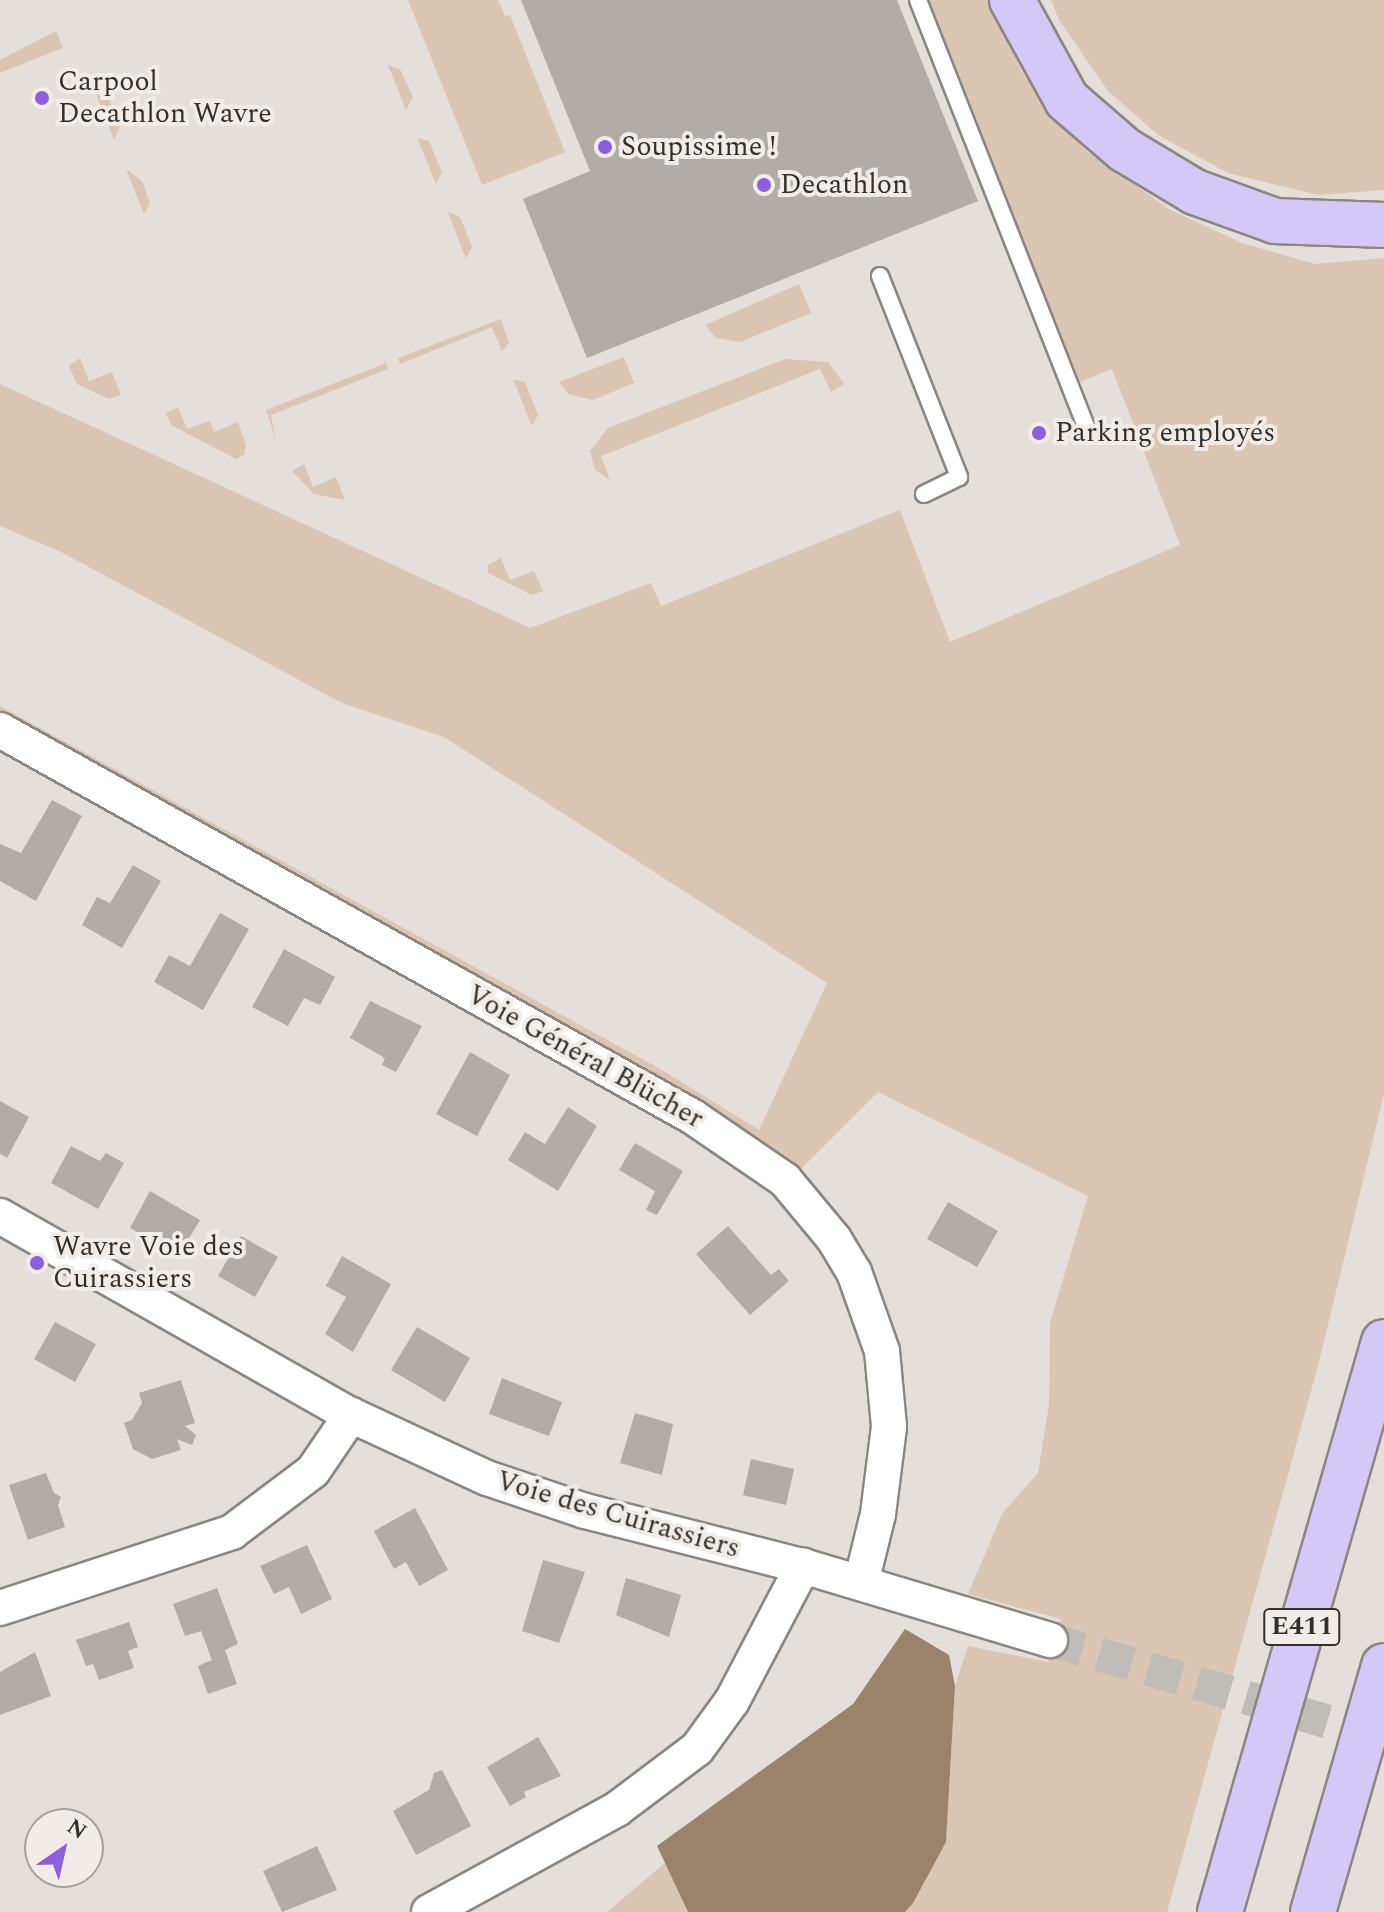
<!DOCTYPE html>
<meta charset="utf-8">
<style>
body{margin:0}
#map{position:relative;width:1384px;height:1912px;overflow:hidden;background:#e4dfda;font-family:Spectral,serif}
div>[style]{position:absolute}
.green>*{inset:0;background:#dbc6b4}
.water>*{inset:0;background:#9b826b}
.building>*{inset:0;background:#b1aca7}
.minor-tunnel>*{height:34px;margin-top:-17px;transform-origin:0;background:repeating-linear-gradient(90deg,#c0bcb8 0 34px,transparent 0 51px)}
.roads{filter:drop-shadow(2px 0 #8b8682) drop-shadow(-2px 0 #8b8682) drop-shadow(0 2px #8b8682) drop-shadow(0 -2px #8b8682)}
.service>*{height:16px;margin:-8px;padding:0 8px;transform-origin:8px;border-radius:8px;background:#fff}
.minor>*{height:34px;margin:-17px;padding:0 17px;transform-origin:17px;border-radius:17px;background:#fff}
.motorway>*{height:44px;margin:-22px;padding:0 22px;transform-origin:22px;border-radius:22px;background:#d4c8f7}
.dots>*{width:22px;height:22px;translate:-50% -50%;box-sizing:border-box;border:4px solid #f1ece7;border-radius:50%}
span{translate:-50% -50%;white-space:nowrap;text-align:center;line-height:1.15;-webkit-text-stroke:8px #f1ece7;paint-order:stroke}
.shield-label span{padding:2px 6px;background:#f1ece7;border:2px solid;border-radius:6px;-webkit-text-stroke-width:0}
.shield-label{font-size:26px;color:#32302e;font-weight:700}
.poi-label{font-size:28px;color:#32302e}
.left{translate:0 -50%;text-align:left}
.street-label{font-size:28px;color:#32302e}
.north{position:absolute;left:24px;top:1808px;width:80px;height:80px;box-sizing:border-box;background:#f1ece7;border:2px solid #a5a19d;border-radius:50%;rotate:34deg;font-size:22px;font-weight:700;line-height:32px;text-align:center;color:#32302e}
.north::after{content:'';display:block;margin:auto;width:28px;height:36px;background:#8c60db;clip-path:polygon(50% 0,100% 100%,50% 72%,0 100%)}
</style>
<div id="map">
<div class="green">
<div style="clip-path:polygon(408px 0,498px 0,505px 16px,510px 15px,565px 152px,482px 185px)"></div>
<div style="clip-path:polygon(928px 0,988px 0,1022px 72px,1085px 150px,1169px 209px,1242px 243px,1315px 264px,1384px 258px,1384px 1094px,1318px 1366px,1167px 1912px,905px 1912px,946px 1842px,955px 1686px,968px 1646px,1048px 1662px,1061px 1619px,968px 1594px,1002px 1514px,1038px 1473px,1049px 1404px,1050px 1323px,1088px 1196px,878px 1092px,798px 1172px,0 716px,0 706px,662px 1070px,759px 1130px,827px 983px,444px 737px,342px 703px,61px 552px,0 526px,0 384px,530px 628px,651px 583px,661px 606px,900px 510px,950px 642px,1180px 545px,1112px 369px,1078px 383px)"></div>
<div style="clip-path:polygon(1051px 0,1384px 0,1384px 190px,1318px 195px,1228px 173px,1158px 135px,1108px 91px,1059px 20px)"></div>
<div style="clip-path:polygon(56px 31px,63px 48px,0 73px,0 60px)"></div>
<div style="clip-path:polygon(388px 65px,400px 69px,413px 97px,406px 110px)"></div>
<div style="clip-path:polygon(96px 94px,110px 101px,120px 126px,114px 140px)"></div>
<div style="clip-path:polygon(417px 138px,429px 141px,442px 172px,436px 184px)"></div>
<div style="clip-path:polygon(126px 169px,142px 181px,150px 203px,144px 214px)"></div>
<div style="clip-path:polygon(448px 212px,460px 217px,472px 247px,466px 259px)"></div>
<div style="clip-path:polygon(799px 284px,811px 313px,740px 342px,716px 338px,705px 325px)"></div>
<div style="clip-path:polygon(501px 319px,509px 343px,502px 351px,492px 327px,400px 364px,398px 358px)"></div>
<div style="clip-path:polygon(624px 357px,634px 383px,593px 400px,568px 394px,559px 382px)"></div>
<div style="clip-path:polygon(80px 358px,89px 381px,112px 372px,121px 395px,109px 399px,77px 384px,69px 366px)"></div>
<div style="clip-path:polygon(785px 359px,828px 362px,844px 384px,831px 392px,820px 369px,601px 456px,610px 480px,595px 470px,590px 451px,608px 428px)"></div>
<div style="clip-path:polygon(386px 363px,388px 369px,271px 415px,276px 440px,266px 410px)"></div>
<div style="clip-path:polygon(513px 379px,525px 382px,538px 415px,532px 426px)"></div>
<div style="clip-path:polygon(178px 407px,187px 429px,210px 421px,214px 432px,238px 422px,246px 445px,244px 455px,236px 459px,171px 425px,166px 413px)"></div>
<div style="clip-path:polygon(304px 464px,313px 487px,336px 477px,345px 500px,314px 494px,292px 471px)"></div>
<div style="clip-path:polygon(501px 558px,510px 580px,534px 571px,543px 591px,532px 595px,488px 573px,488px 565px)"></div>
<div style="clip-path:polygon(665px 1863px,688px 1912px,607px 1912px)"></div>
</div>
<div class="water">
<div style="clip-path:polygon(905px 1629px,949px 1655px,955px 1686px,946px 1842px,913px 1903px,905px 1912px,688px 1912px,657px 1846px,853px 1704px)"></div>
</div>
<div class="building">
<div style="clip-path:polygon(521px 0,897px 0,978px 201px,587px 358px,523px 199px,590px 171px)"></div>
<div style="clip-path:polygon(52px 800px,82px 816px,36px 901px,0 881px,0 844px,21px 853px)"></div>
<div style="clip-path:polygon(133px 865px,161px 881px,122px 948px,82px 925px,97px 897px,110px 903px)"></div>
<div style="clip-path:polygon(220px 913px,249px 929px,203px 1010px,154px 982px,169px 955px,190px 966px)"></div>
<div style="clip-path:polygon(284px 949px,335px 977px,320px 1005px,304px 998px,288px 1026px,252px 1007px)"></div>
<div style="clip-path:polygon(370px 1001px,422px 1026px,396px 1072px,382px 1065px,385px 1058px,350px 1038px)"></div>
<div style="clip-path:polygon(470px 1052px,510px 1075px,477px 1136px,436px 1114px)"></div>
<div style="clip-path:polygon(0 1101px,29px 1117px,7px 1158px,0 1154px)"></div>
<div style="clip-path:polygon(568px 1107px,597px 1126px,558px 1191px,508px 1160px,525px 1132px,545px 1144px)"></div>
<div style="clip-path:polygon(635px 1143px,683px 1171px,657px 1215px,646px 1210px,655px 1191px,619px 1170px)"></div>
<div style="clip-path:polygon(71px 1146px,100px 1161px,106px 1153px,124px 1163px,98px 1209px,51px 1183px)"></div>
<div style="clip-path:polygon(150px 1191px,200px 1220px,179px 1255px,130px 1228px)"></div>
<div style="clip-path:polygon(948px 1202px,998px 1231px,977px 1267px,927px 1239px)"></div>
<div style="clip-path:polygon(728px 1226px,771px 1275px,779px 1269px,789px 1281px,750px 1315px,696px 1254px)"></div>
<div style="clip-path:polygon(241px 1236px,278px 1257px,255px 1297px,218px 1276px)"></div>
<div style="clip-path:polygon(342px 1256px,391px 1284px,353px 1352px,325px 1334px,346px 1297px,326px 1286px)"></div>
<div style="clip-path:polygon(55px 1322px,96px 1344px,75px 1382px,34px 1359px)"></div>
<div style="clip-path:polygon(417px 1327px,470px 1358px,445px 1402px,391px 1370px)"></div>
<div style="clip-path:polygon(502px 1378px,562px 1402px,549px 1436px,489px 1414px)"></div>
<div style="clip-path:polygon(181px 1380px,195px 1423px,185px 1426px,196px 1435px,192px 1445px,177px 1439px,181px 1450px,152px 1459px,133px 1449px,124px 1423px,132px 1420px,142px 1403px,139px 1393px)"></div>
<div style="clip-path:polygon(635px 1413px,673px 1424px,662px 1475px,620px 1463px)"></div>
<div style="clip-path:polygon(751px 1459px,794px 1469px,786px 1505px,743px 1495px)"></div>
<div style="clip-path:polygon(46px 1473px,54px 1493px,61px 1497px,58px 1505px,65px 1527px,28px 1540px,9px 1485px)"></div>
<div style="clip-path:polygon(415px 1508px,448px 1570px,419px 1586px,406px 1562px,394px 1569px,374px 1531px)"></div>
<div style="clip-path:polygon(307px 1545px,332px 1599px,301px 1614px,289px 1587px,274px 1594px,260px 1566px)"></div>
<div style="clip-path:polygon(543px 1560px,585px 1572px,559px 1643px,522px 1631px)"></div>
<div style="clip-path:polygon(626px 1578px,681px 1595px,669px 1637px,616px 1615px)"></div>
<div style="clip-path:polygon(217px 1588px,238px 1644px,225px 1650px,237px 1684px,208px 1694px,198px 1666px,212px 1660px,201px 1631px,185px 1636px,173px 1604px)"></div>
<div style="clip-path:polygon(129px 1622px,138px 1647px,128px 1651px,134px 1668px,99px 1680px,93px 1664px,86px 1666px,76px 1640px)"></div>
<div style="clip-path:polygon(35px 1652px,51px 1696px,0 1715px,0 1672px)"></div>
<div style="clip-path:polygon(538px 1737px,561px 1776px,524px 1792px,526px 1797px,510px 1806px,487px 1767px)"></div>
<div style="clip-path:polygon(442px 1770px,471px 1826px,416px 1855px,393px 1811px,429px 1790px,434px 1773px)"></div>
<div style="clip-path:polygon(317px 1846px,337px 1890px,282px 1912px,263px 1871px)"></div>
</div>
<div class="minor-tunnel">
<div style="left:1050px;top:1640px;width:348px;rotate:16.4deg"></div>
</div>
<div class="roads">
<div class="service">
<div style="left:918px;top:0;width:458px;rotate:68.5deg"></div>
<div style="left:880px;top:276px;width:216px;rotate:68.5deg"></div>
<div style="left:959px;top:477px;width:39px;rotate:154deg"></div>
</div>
<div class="minor">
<div style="left:0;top:730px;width:794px;rotate:29.18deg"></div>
<div style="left:693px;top:1117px;width:112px;rotate:34.4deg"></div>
<div style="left:785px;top:1180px;width:77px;rotate:50.3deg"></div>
<div style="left:834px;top:1239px;width:39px;rotate:59deg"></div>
<div style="left:854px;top:1272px;width:84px;rotate:70.5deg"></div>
<div style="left:882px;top:1351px;width:76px;rotate:84.7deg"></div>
<div style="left:889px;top:1427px;width:88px;rotate:97.2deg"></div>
<div style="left:878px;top:1514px;width:71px;rotate:103.8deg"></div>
<div style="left:0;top:1216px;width:403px;rotate:29.6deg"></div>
<div style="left:351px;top:1415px;width:150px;rotate:24.9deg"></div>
<div style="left:487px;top:1478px;width:103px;rotate:18.6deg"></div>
<div style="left:585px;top:1511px;width:225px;rotate:14.2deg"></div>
<div style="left:803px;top:1566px;width:258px;rotate:16.7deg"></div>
<div style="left:0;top:1608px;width:244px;rotate:-18.1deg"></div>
<div style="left:232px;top:1532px;width:101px;rotate:-37deg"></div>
<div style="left:313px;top:1471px;width:68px;rotate:-55.8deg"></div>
<div style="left:429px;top:1912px;width:214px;rotate:-28.7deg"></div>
<div style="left:617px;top:1809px;width:100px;rotate:-36.9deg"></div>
<div style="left:697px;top:1749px;width:59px;rotate:-53.9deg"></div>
<div style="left:732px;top:1701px;width:153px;rotate:-62.3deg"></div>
</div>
<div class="motorway">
<div style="left:1012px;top:0;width:114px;rotate:61.2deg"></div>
<div style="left:1067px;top:100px;width:77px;rotate:40.8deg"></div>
<div style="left:1125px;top:150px;width:82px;rotate:31deg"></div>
<div style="left:1195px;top:192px;width:85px;rotate:19.9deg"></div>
<div style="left:1275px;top:221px;width:109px;rotate:2.1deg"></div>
<div style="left:1220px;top:1912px;width:593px;rotate:-73.95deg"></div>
<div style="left:1313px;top:1912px;width:256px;rotate:-73.9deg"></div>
</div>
</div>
<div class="dots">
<div style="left:42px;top:98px;background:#8c60db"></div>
<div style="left:605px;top:147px;background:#8c60db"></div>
<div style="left:764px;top:185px;background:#8c60db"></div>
<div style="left:1039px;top:433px;background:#8c60db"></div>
<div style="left:37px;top:1263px;background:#8c60db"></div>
</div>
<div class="shield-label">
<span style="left:1302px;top:1627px">E411</span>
</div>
<div class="poi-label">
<span class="left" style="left:58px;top:98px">Carpool<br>Decathlon Wavre</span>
<span class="left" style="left:621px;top:147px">Soupissime !</span>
<span class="left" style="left:780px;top:185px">Decathlon</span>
<span class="left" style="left:1055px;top:433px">Parking employés</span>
<span class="left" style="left:53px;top:1263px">Wavre Voie des<br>Cuirassiers</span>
</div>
<div class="street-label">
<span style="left:585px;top:1057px;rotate:29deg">Voie Général Blücher</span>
<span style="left:618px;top:1515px;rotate:16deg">Voie des Cuirassiers</span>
</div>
<div class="north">N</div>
</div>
